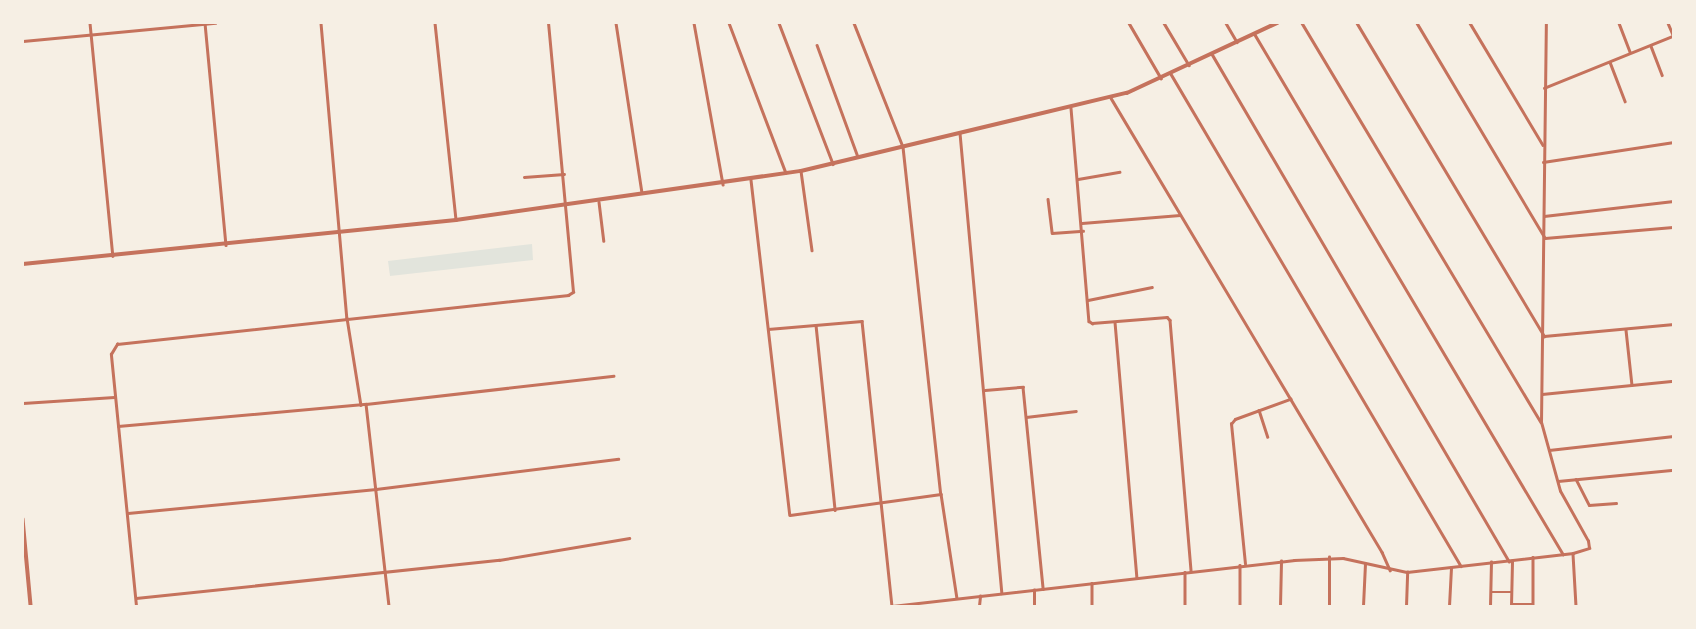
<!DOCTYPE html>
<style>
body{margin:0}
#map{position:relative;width:1696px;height:629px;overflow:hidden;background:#f6efe4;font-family:Jost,sans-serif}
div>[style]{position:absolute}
.green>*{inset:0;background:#e2e4dc}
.minor>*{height:2.5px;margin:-1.25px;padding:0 1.25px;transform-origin:1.25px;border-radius:1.25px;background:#c5725c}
.tertiary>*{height:3.5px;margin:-1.75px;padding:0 1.75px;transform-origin:1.75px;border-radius:1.75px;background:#c5725c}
span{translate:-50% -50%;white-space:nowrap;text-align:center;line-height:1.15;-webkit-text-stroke:5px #f6efe4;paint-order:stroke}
.frame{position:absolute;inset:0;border:24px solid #f6efe4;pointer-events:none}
</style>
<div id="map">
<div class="green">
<div style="clip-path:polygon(532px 244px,533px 260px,390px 276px,388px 261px)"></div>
</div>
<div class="minor">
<div style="left:90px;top:23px;width:234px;rotate:84.4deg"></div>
<div style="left:205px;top:23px;width:223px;rotate:84.6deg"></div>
<div style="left:321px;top:23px;width:296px;rotate:85deg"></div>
<div style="left:347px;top:318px;width:88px;rotate:80.9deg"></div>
<div style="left:435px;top:23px;width:198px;rotate:83.9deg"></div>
<div style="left:616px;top:23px;width:171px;rotate:81.3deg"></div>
<div style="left:694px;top:23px;width:164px;rotate:79.8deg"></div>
<div style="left:729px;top:23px;width:160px;rotate:69.2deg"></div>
<div style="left:779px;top:23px;width:151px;rotate:69deg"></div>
<div style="left:854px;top:23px;width:133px;rotate:68.4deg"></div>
<div style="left:903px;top:147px;width:349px;rotate:83.8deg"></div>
<div style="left:941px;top:494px;width:105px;rotate:81.3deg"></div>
<div style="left:1129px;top:23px;width:64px;rotate:59.8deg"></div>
<div style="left:1164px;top:23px;width:49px;rotate:59.2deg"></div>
<div style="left:1226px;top:23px;width:22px;rotate:60deg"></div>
<div style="left:1302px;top:23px;width:465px;rotate:59.1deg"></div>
<div style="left:1357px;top:23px;width:365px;rotate:59.1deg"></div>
<div style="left:1544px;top:336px;width:130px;rotate:-5.3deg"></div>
<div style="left:1417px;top:23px;width:250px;rotate:59.2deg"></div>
<div style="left:1545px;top:238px;width:128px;rotate:-4.9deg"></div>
<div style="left:1470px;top:23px;width:142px;rotate:59.1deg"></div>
<div style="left:1619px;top:23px;width:31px;rotate:69deg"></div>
<div style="left:1668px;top:23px;width:13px;rotate:67deg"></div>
<div style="left:1254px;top:33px;width:606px;rotate:59.33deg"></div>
<div style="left:23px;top:41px;width:193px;rotate:-5.4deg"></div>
<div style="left:817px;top:45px;width:119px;rotate:69.9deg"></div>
<div style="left:1651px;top:46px;width:31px;rotate:69deg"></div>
<div style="left:1212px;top:54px;width:588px;rotate:59.64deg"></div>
<div style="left:1610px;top:62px;width:42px;rotate:69deg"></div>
<div style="left:1171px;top:74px;width:571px;rotate:59.48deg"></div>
<div style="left:1544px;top:88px;width:139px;rotate:-22deg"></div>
<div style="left:1111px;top:98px;width:529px;rotate:59.17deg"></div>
<div style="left:1382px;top:552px;width:20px;rotate:66deg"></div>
<div style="left:1071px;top:108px;width:214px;rotate:85.2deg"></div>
<div style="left:1089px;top:321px;width:4px;rotate:34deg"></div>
<div style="left:1092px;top:323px;width:75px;rotate:-4.6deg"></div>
<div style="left:1167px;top:317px;width:4px;rotate:45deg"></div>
<div style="left:1170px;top:320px;width:252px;rotate:85.2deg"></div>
<div style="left:960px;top:133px;width:462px;rotate:84.8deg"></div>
<div style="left:1543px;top:162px;width:132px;rotate:-8.7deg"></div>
<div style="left:801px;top:171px;width:80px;rotate:82.1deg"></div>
<div style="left:524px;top:177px;width:40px;rotate:-4.3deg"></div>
<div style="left:1078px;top:179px;width:42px;rotate:-9.7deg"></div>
<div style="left:751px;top:180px;width:337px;rotate:83.4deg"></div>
<div style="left:790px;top:515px;width:152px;rotate:-7.9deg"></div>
<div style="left:1048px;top:199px;width:34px;rotate:83deg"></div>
<div style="left:1052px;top:233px;width:31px;rotate:-4deg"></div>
<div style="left:599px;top:202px;width:39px;rotate:83deg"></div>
<div style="left:1544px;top:216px;width:130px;rotate:-6.6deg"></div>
<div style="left:1082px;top:223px;width:98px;rotate:-4.7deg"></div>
<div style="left:1088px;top:300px;width:65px;rotate:-11.5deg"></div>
<div style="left:1115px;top:322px;width:256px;rotate:85.1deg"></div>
<div style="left:816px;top:325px;width:186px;rotate:84.1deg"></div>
<div style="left:768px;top:329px;width:94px;rotate:-4.9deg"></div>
<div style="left:862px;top:321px;width:287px;rotate:84deg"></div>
<div style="left:1626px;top:330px;width:55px;rotate:83.8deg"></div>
<div style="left:985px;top:390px;width:38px;rotate:-5deg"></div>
<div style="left:1023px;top:387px;width:203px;rotate:84.3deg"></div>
<div style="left:1542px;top:394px;width:132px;rotate:-5.7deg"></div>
<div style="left:23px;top:403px;width:91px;rotate:-3.8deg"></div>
<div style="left:366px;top:404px;width:203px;rotate:83.5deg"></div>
<div style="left:1259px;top:410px;width:28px;rotate:72deg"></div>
<div style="left:1026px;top:417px;width:50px;rotate:-6.8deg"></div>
<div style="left:118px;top:426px;width:249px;rotate:-5.1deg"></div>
<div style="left:366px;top:404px;width:249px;rotate:-6.5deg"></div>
<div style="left:1549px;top:450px;width:125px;rotate:-6.4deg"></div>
<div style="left:1576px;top:479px;width:29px;rotate:63deg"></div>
<div style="left:1589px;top:505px;width:27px;rotate:-4deg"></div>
<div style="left:1558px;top:481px;width:116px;rotate:-5.5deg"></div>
<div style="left:128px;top:513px;width:249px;rotate:-5.5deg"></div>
<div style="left:376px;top:489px;width:244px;rotate:-7.1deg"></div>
<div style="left:1573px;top:554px;width:52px;rotate:86.7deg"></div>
<div style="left:1533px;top:557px;width:49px;rotate:90deg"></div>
<div style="left:1245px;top:564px;width:141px;rotate:-95.7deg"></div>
<div style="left:1231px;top:424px;width:6px;rotate:-51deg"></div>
<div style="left:1235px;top:419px;width:59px;rotate:-20deg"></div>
<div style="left:1240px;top:565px;width:41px;rotate:90deg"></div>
<div style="left:1185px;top:572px;width:34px;rotate:90deg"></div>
<div style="left:1092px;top:583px;width:23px;rotate:90deg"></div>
<div style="left:1491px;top:592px;width:20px"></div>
<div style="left:136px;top:598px;width:365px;rotate:-6deg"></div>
<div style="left:499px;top:560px;width:132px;rotate:-9.6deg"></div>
<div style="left:1512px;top:604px;width:21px"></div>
<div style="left:136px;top:606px;width:253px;rotate:-95.7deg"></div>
<div style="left:111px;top:354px;width:12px;rotate:-59deg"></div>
<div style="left:117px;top:344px;width:454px;rotate:-6.2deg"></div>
<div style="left:568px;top:295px;width:6px;rotate:-31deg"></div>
<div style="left:573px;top:292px;width:270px;rotate:-95.3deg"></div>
<div style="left:892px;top:606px;width:405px;rotate:-6.5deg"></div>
<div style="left:1294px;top:560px;width:49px;rotate:-2.3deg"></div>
<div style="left:1343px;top:558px;width:66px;rotate:12.3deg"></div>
<div style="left:1407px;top:572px;width:167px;rotate:-6.5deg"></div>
<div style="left:1573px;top:553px;width:17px;rotate:-17deg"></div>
<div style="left:1589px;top:548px;width:7px;rotate:-98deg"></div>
<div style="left:1588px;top:541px;width:57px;rotate:-119.2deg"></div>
<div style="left:1560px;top:491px;width:72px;rotate:-105.4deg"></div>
<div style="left:1541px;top:422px;width:399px;rotate:-89.3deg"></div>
<div style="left:979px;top:606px;width:10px;rotate:-84deg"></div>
<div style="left:1034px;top:606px;width:16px;rotate:-90deg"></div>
<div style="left:1280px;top:606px;width:45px;rotate:-88.7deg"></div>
<div style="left:1329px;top:606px;width:49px;rotate:-90deg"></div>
<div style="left:1363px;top:606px;width:42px;rotate:-87.3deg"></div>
<div style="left:1406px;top:606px;width:34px;rotate:-88deg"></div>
<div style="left:1449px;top:606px;width:38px;rotate:-87deg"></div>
<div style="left:1490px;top:606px;width:44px;rotate:-88.7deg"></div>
<div style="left:1511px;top:606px;width:45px;rotate:-88.7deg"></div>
</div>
<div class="tertiary">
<div style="left:23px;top:264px;width:435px;rotate:-5.8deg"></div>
<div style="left:456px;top:220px;width:348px;rotate:-8.1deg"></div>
<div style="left:801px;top:171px;width:335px;rotate:-13.5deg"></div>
<div style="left:1127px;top:93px;width:166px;rotate:-25deg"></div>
<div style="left:23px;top:519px;width:87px;rotate:84.7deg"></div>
</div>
<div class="frame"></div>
</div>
